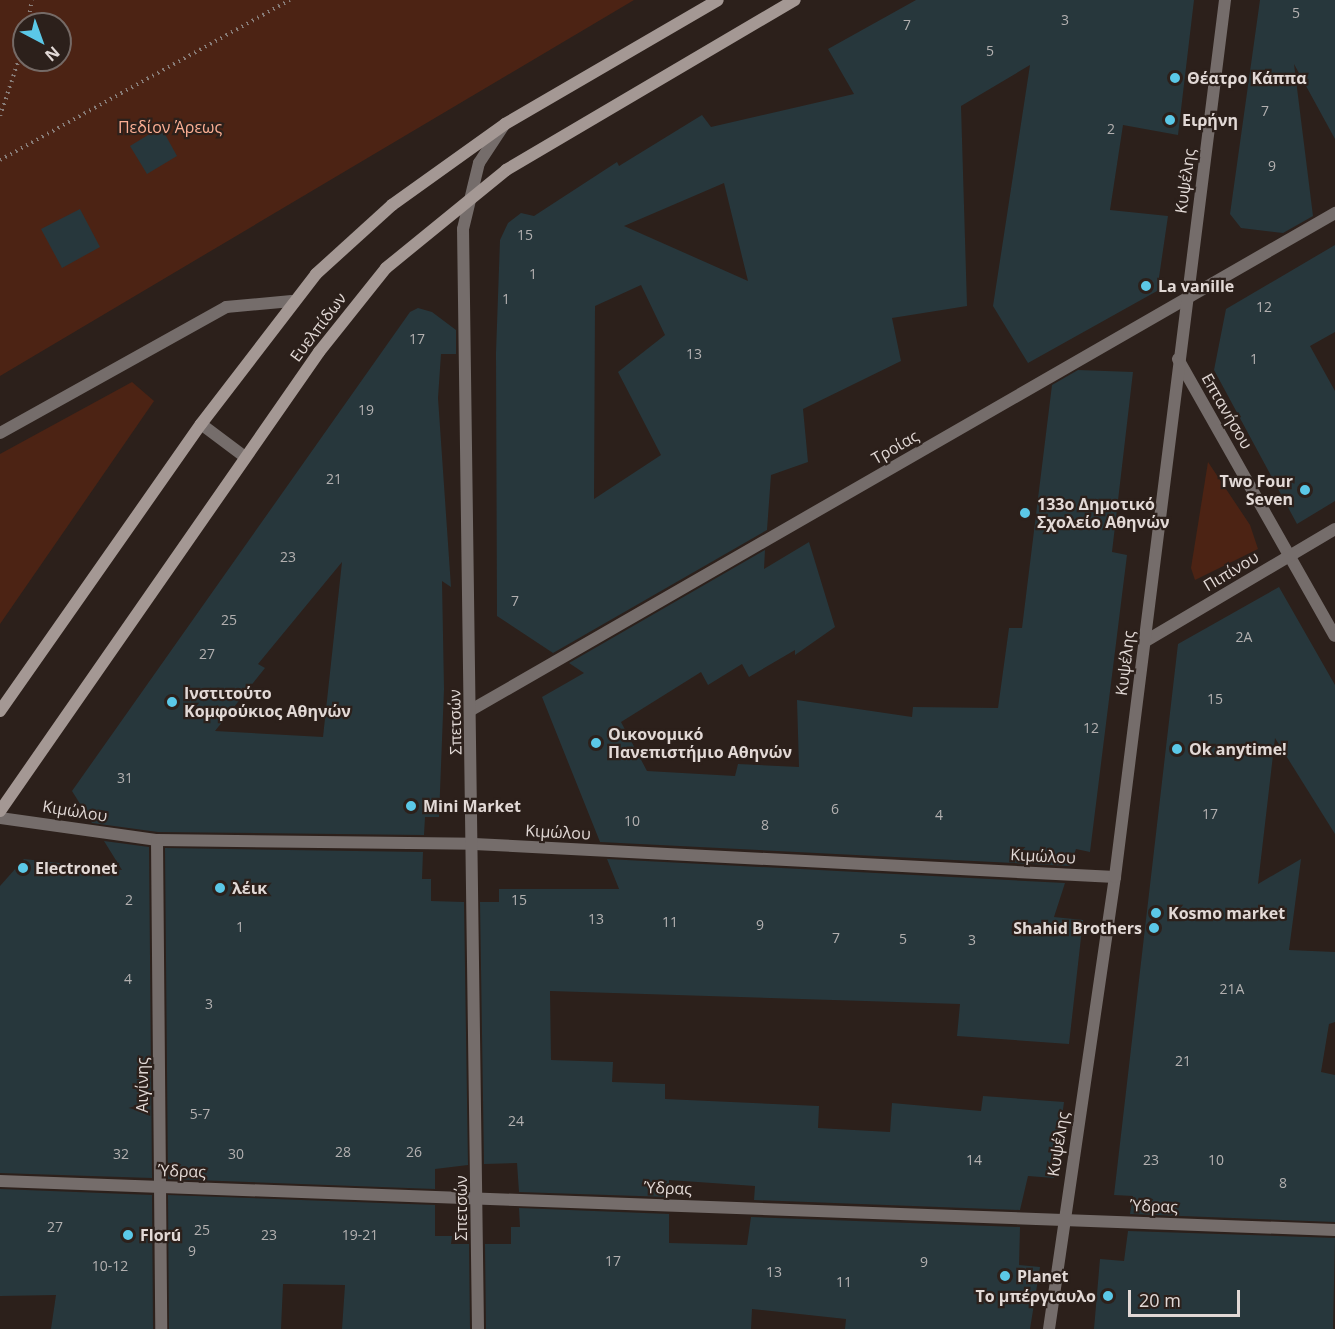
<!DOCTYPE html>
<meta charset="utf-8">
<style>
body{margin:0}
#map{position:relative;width:1335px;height:1329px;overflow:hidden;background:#2c201b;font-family:"Open Sans",sans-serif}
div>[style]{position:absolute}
.green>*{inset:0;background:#4c2314}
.building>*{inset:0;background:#27373c}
.path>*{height:4px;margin-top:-2px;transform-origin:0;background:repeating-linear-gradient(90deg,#887d79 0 1.5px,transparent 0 6px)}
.minor>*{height:12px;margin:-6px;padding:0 6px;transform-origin:6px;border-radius:6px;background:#756d6b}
.tertiary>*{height:12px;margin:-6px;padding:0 6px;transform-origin:6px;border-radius:6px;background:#756d6b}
.secondary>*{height:12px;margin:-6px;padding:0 6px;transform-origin:6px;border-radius:6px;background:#a49894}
.dots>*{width:16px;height:16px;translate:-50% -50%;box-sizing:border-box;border:3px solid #2c201b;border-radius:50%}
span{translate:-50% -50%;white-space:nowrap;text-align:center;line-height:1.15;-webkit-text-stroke:4.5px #2c201b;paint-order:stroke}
.number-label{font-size:14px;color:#b3b0b0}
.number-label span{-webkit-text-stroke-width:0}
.poi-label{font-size:16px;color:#e2d9d6;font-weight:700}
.left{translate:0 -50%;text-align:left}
.right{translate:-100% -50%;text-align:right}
.park-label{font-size:16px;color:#fcaf94}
.street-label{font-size:16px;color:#e2d9d6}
.north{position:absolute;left:12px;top:12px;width:60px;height:60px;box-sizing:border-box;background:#2c201b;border:2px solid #756a66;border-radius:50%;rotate:139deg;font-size:16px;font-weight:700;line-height:24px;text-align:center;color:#e2d9d6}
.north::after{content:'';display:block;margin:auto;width:21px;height:27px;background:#5bc8e7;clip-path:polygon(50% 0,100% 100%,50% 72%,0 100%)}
.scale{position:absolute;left:1128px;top:1290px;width:112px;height:27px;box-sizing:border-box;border:3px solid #e2d9d6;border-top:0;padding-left:8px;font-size:18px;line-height:21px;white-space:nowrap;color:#e2d9d6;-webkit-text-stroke:4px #2c201b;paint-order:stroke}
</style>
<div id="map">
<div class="green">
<div style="clip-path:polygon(evenodd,0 0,634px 0,0 376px,0 0,24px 24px,60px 24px,60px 60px,24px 60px,24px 24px)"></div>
<div style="clip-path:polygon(132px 382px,154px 401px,0 624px,0 454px)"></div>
<div style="clip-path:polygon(1208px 462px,1250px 525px,1258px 549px,1195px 580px,1191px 568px)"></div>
</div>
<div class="building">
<div style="clip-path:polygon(evenodd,916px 0,1194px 0,1178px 135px,1123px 125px,1110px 210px,1168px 216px,1157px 291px,1028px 363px,993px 306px,1030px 65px,961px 106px,967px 306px,892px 318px,901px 361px,803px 409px,808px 462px,771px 475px,767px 530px,553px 653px,497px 616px,496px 353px,500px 240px,508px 223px,521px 213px,534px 216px,617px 162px,619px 166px,702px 115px,711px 127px,854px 94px,828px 49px,916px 0,724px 183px,748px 281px,624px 226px,724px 183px,916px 0,641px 285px,665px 335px,618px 372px,661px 455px,594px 499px,595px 306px,641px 285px)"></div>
<div style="clip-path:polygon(1260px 0,1335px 0,1335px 139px,1294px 64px,1313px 216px,1283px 233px,1241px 228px,1230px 214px)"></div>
<div style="clip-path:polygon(161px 127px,177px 156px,147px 174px,130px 146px)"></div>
<div style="clip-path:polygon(80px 209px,100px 247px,62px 268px,41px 229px)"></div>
<div style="clip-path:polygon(1335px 245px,1335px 332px,1310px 346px,1335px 391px,1335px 501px,1297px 524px,1214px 370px,1226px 309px)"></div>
<div style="clip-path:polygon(evenodd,418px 308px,432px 312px,456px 330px,456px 354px,441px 354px,438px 398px,451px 587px,442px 581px,444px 689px,439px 817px,425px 817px,424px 835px,158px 832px,92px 823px,72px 791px,410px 312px,418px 308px,342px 562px,323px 737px,215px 731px,265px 668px,258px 664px,342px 562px)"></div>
<div style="clip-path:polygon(1078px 370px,1133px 372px,1112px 552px,1127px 555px,1090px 852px,1076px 849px,1070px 866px,600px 842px,542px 697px,584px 673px,569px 663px,765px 550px,764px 569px,809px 542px,835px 627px,795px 655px,795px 650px,749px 677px,742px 664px,708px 685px,701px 672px,621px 722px,647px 771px,735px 776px,738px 764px,799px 767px,797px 700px,912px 717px,913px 707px,998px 708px,1009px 628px,1022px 628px,1052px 385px)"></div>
<div style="clip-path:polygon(1279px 587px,1335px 685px,1335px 834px,1275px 738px,1258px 884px,1301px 859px,1289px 950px,1335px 952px,1335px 1022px,1329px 1024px,1321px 1072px,1335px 1075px,1335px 1222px,1130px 1214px,1133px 1196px,1114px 1195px,1178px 644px)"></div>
<div style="clip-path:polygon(104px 841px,149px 847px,152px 1178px,0 1173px,0 886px,24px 859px,122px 870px)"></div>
<div style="clip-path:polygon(165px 848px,423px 852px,422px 879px,431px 879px,431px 901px,464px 902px,468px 1165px,435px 1169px,435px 1189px,168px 1179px)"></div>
<div style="clip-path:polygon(607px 859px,1065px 883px,1054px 917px,1083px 920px,1069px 1044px,957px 1036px,960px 1004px,550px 991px,551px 1060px,613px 1062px,612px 1082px,665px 1084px,665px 1099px,819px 1106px,818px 1128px,890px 1132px,892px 1103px,981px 1111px,983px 1096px,1064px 1102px,1054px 1178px,1028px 1176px,1020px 1210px,754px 1200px,755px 1186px,669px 1180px,669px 1197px,519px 1192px,517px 1163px,484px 1164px,480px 902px,499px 902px,499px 889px,619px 889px)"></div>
<div style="clip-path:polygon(0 1189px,152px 1195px,153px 1329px,51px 1329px,56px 1295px,0 1296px)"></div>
<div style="clip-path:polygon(168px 1195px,435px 1205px,435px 1236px,452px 1236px,451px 1244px,469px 1244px,470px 1329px,342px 1329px,345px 1285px,283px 1284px,281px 1329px,169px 1329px)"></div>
<div style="clip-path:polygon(519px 1208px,669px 1214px,669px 1243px,747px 1245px,751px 1217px,1020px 1227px,1019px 1265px,1040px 1267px,1030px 1329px,845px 1329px,846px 1319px,752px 1309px,751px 1329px,486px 1329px,485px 1244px,511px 1244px,511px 1227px,520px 1227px)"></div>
<div style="clip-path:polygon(1128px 1231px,1335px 1238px,1333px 1329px,1094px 1329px,1100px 1259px,1124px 1261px)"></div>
</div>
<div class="path">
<div style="left:28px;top:24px;width:24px;rotate:-81deg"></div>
<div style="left:0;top:116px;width:76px;rotate:-71.6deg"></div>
<div style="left:0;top:160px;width:331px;rotate:-28.9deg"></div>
</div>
<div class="minor">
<div style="left:1178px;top:359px;width:318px;rotate:60.5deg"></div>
<div style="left:201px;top:424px;width:55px;rotate:36.9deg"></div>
<div style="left:0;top:433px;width:259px;rotate:-29.1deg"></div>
<div style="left:226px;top:307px;width:66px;rotate:-5.2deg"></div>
<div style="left:471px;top:710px;width:997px;rotate:-29.91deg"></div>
<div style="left:0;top:818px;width:159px;rotate:8deg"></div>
<div style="left:157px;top:840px;width:317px;rotate:0.7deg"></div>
<div style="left:474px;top:844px;width:642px;rotate:2.95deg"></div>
<div style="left:157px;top:840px;width:489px;rotate:89.5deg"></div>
<div style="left:0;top:1181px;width:1336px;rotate:2.1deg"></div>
</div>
<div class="tertiary">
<div style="left:1144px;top:642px;width:222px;rotate:-30.6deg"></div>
<div style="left:478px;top:1329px;width:1100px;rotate:-90.78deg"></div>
<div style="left:463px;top:229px;width:68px;rotate:-76.4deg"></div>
<div style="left:479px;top:163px;width:45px;rotate:-56.7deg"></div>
<div style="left:1049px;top:1329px;width:457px;rotate:-81.7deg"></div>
<div style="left:1115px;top:877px;width:884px;rotate:-82.85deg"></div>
</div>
<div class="secondary">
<div style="left:0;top:711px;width:350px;rotate:-55deg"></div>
<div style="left:201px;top:424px;width:189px;rotate:-52.5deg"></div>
<div style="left:316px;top:274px;width:103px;rotate:-42.2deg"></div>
<div style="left:392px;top:205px;width:139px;rotate:-35.6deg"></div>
<div style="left:505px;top:124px;width:246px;rotate:-30.2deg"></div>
<div style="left:0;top:811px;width:559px;rotate:-55.2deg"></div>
<div style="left:319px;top:352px;width:107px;rotate:-51.4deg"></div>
<div style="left:386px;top:268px;width:155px;rotate:-39.2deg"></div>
<div style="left:506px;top:170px;width:335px;rotate:-30.5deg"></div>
</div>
<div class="dots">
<div style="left:1175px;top:78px;background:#5bc8e7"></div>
<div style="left:1170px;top:120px;background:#5bc8e7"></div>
<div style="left:1146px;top:286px;background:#5bc8e7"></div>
<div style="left:1305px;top:490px;background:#5bc8e7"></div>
<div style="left:1025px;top:513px;background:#5bc8e7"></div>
<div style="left:172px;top:702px;background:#5bc8e7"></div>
<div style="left:596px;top:743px;background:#5bc8e7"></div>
<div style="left:1177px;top:749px;background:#5bc8e7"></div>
<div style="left:411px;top:806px;background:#5bc8e7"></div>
<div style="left:23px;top:868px;background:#5bc8e7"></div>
<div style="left:220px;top:888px;background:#5bc8e7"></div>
<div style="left:1156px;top:913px;background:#5bc8e7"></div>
<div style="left:1154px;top:928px;background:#5bc8e7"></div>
<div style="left:128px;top:1235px;background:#5bc8e7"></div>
<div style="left:1005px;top:1276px;background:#5bc8e7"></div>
<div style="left:1108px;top:1296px;background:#5bc8e7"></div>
</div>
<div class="number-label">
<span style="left:1296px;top:13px">5</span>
<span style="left:1065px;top:20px">3</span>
<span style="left:907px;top:25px">7</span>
<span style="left:990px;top:51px">5</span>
<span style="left:1265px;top:111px">7</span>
<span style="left:1111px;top:129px">2</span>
<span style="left:1272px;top:166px">9</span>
<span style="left:525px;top:235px">15</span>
<span style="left:533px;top:274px">1</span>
<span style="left:506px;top:299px">1</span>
<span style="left:1264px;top:307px">12</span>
<span style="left:417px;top:339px">17</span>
<span style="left:694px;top:354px">13</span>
<span style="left:1254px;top:359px">1</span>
<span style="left:366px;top:410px">19</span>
<span style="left:334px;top:479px">21</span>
<span style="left:288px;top:557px">23</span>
<span style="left:515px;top:601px">7</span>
<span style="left:229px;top:620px">25</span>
<span style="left:1244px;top:637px">2Α</span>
<span style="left:207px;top:654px">27</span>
<span style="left:1215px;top:699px">15</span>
<span style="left:1091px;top:728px">12</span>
<span style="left:125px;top:778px">31</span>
<span style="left:835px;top:809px">6</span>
<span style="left:1210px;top:814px">17</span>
<span style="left:939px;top:815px">4</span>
<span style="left:632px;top:821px">10</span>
<span style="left:765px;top:825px">8</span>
<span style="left:129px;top:900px">2</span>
<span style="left:519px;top:900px">15</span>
<span style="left:596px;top:919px">13</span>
<span style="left:670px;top:922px">11</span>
<span style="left:760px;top:925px">9</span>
<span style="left:240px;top:927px">1</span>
<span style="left:836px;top:938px">7</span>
<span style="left:903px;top:939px">5</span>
<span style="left:972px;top:940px">3</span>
<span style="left:128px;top:979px">4</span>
<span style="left:1232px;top:989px">21Α</span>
<span style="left:209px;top:1004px">3</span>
<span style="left:1183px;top:1061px">21</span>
<span style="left:200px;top:1114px">5-7</span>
<span style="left:516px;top:1121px">24</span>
<span style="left:343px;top:1152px">28</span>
<span style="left:414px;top:1152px">26</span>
<span style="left:121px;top:1154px">32</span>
<span style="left:236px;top:1154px">30</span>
<span style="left:974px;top:1160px">14</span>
<span style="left:1151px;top:1160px">23</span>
<span style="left:1216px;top:1160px">10</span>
<span style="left:1283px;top:1183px">8</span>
<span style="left:55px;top:1227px">27</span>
<span style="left:202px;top:1230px">25</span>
<span style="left:269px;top:1235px">23</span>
<span style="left:360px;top:1235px">19-21</span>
<span style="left:192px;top:1251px">9</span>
<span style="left:613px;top:1261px">17</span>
<span style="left:924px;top:1262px">9</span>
<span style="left:110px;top:1266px">10-12</span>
<span style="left:774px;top:1272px">13</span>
<span style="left:844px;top:1282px">11</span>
</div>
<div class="poi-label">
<span class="left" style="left:1187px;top:78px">Θέατρο Κάππα</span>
<span class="left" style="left:1182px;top:120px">Ειρήνη</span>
<span class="left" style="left:1158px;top:286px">La vanille</span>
<span class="right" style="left:1293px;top:490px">Two Four<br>Seven</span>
<span class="left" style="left:1037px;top:513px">133ο Δημοτικό<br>Σχολείο Αθηνών</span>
<span class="left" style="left:184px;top:702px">Ινστιτούτο<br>Κομφούκιος Αθηνών</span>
<span class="left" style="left:608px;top:743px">Οικονομικό<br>Πανεπιστήμιο Αθηνών</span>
<span class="left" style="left:1189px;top:749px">Ok anytime!</span>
<span class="left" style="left:423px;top:806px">Mini Market</span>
<span class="left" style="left:35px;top:868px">Electronet</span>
<span class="left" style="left:232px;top:888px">λέικ</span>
<span class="left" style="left:1168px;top:913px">Kosmo market</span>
<span class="right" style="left:1142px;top:928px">Shahid Brothers</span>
<span class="left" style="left:140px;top:1235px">Florú</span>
<span class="left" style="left:1017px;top:1276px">Planet</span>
<span class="right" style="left:1096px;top:1296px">Το μπέργιαυλο</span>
</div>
<div class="park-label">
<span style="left:170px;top:127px">Πεδίον Άρεως</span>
</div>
<div class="street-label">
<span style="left:1185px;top:181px;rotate:-82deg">Κυψέλης</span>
<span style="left:318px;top:327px;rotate:-53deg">Ευελπίδων</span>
<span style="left:1227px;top:411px;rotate:60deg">Επτανήσου</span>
<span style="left:895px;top:447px;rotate:-30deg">Τροίας</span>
<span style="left:1231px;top:571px;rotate:-31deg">Πιπίνου</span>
<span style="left:1125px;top:663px;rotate:-83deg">Κυψέλης</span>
<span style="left:455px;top:722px;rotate:-91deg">Σπετσών</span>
<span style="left:75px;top:811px;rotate:9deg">Κιμώλου</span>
<span style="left:558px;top:832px;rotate:3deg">Κιμώλου</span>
<span style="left:1043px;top:856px;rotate:3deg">Κιμώλου</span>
<span style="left:142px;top:1085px;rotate:-90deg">Αιγίνης</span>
<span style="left:1058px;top:1144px;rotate:-81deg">Κυψέλης</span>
<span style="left:182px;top:1171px;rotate:2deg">Ύδρας</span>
<span style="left:668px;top:1188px;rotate:2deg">Ύδρας</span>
<span style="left:1154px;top:1206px;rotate:2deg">Ύδρας</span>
<span style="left:461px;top:1208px;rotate:-90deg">Σπετσών</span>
</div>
<div class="north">N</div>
<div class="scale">20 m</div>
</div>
